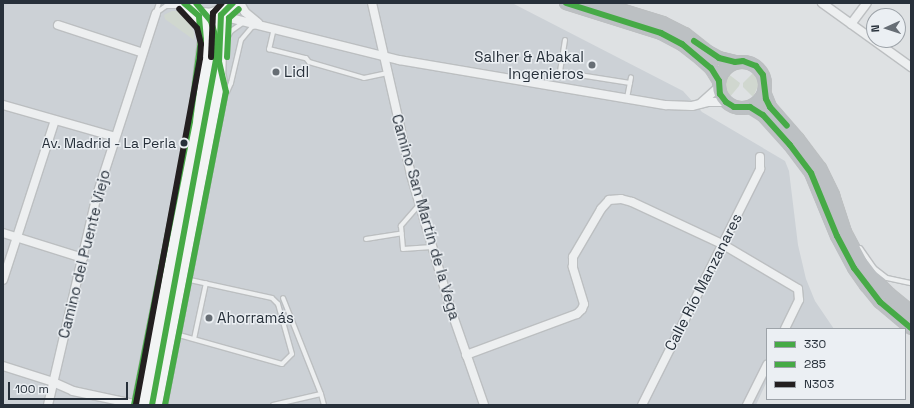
<!DOCTYPE html>
<meta charset="utf-8">
<style>
body{margin:0}
#map{position:relative;width:914px;height:408px;overflow:hidden;background:#dee1e3;font-family:"Space Grotesk",sans-serif}
div>[style]{position:absolute}
.built>*{inset:0;background:#ccd1d6}
.green>*{inset:0;background:#d0d7cf}
.roads{filter:drop-shadow(1px 0 #bcbfc1) drop-shadow(-1px 0 #bcbfc1) drop-shadow(0 1px #bcbfc1) drop-shadow(0 -1px #bcbfc1)}
.service>*{height:4px;margin:-2px;padding:0 2px;transform-origin:2px;border-radius:2px;background:#edeff0}
.minor>*{height:8px;margin:-4px;padding:0 4px;transform-origin:4px;border-radius:4px;background:#edeff0}
.secondary>*{height:12px;margin:-6px;padding:0 6px;transform-origin:6px;border-radius:6px;background:#bcc0c3}
.secondary>.ring{margin:-6px;padding:0;box-sizing:content-box;background:none;border:12px solid #bcc0c3;border-radius:50%}
.trunk>*{height:14px;margin:-7px;padding:0 7px;transform-origin:7px;border-radius:7px;background:#f2f4f4}
.bus-1>*{height:6px;margin:-3px;padding:0 3px;transform-origin:3px;border-radius:3px;background:#46aa46}
.bus-2>*{height:6px;margin:-3px;padding:0 3px;transform-origin:3px;border-radius:3px;background:#46aa46}
.bus-3>*{height:6px;margin:-3px;padding:0 3px;transform-origin:3px;border-radius:3px;background:#231f20}
.dots>*{width:11px;height:11px;translate:-50% -50%;box-sizing:border-box;border:2px solid #ebeff3;border-radius:50%}
span{translate:-50% -50%;white-space:nowrap;text-align:center;line-height:1.15;-webkit-text-stroke:3px #ebeff3;paint-order:stroke}
.bus-label{font-size:14px;color:#27303a}
.right{translate:-100% -50%;text-align:right}
.poi-label{font-size:15px;color:#27303a}
.left{translate:0 -50%;text-align:left}
.street-label{font-size:15px;color:#27303a}
.frame{position:absolute;inset:0;border:4px solid #27303a;pointer-events:none}
.legend{position:absolute;left:766px;top:328px;width:140px;height:72px;box-sizing:border-box;background:#ebeff3;border:1px solid #9da3a9;margin:0;padding:5px 7px;list-style:none;font-size:12px;color:#27303a}
.legend li{display:flex;align-items:center;gap:8px;height:20px}
.legend b{width:20px;border:1px solid #9da3a9}
.north{position:absolute;left:866px;top:8px;width:40px;height:40px;box-sizing:border-box;background:#ebeff3;border:1px solid #9da3a9;border-radius:50%;rotate:267deg;font-size:11px;font-weight:700;line-height:16px;text-align:center;color:#27303a}
.north::after{content:'';display:block;margin:auto;width:14px;height:18px;background:#676e75;clip-path:polygon(50% 0,100% 100%,50% 72%,0 100%)}
.scale{position:absolute;left:8px;top:382px;width:120px;height:18px;box-sizing:border-box;border:2px solid #27303a;border-top:0;padding-left:5px;font-size:12px;line-height:14px;white-space:nowrap;color:#27303a;-webkit-text-stroke:3px #ebeff3;paint-order:stroke}
</style>
<div id="map">
<div class="built">
<div style="clip-path:polygon(3px 3px,512px 3px,683px 91px,702px 112px,785px 161px,789px 171px,798px 245px,806px 279px,815px 301px,834px 329px,767px 329px,767px 381px,756px 405px,3px 405px)"></div>
</div>
<div class="green">
<div style="clip-path:polygon(172px 11px,179px 11px,187px 18px,194px 32px,194px 40px,165px 19px,164px 15px)"></div>
<div style="clip-path:polygon(754px 72px,758px 78px,758px 86px,753px 97px,743px 87px,743px 83px)"></div>
<div style="clip-path:polygon(727px 73px,740px 83px,739px 86px,729px 98px,724px 87px)"></div>
</div>
<div class="roads">
<div class="service">
<div style="left:156px;top:12px;width:9px;rotate:-72deg"></div>
<div style="left:156px;top:13px;width:12px;rotate:-35deg"></div>
<div style="left:166px;top:6px;width:15px"></div>
<div style="left:274px;top:28px;width:22px;rotate:103deg"></div>
<div style="left:269px;top:49px;width:38px;rotate:14deg"></div>
<div style="left:306px;top:58px;width:5px;rotate:53deg"></div>
<div style="left:309px;top:62px;width:57px;rotate:16.2deg"></div>
<div style="left:364px;top:78px;width:24px;rotate:-12deg"></div>
<div style="left:565px;top:40px;width:32px;rotate:99deg"></div>
<div style="left:560px;top:72px;width:71px;rotate:8.9deg"></div>
<div style="left:224px;top:44px;width:15px;rotate:-62deg"></div>
<div style="left:231px;top:31px;width:16px;rotate:-35deg"></div>
<div style="left:227px;top:92px;width:10px;rotate:-66deg"></div>
<div style="left:231px;top:83px;width:44px;rotate:-76.9deg"></div>
<div style="left:241px;top:40px;width:17px;rotate:-50deg"></div>
<div style="left:252px;top:27px;width:4px;rotate:-14deg"></div>
<div style="left:627px;top:98px;width:21px;rotate:-79deg"></div>
<div style="left:419px;top:205px;width:28px;rotate:131deg"></div>
<div style="left:401px;top:226px;width:23px;rotate:85deg"></div>
<div style="left:403px;top:249px;width:29px;rotate:-4deg"></div>
<div style="left:366px;top:239px;width:36px;rotate:-9deg"></div>
<div style="left:860px;top:248px;width:24px;rotate:55deg"></div>
<div style="left:874px;top:268px;width:16px;rotate:38deg"></div>
<div style="left:887px;top:278px;width:25px;rotate:12deg"></div>
<div style="left:179px;top:335px;width:107px;rotate:15.7deg"></div>
<div style="left:282px;top:364px;width:14px;rotate:-45deg"></div>
<div style="left:292px;top:354px;width:52px;rotate:-105.6deg"></div>
<div style="left:278px;top:304px;width:8px;rotate:-135deg"></div>
<div style="left:272px;top:298px;width:84px;rotate:-167.6deg"></div>
<div style="left:194px;top:339px;width:57px;rotate:-77.9deg"></div>
<div style="left:321px;top:394px;width:11px;rotate:75deg"></div>
<div style="left:134px;top:404px;width:288px;rotate:-78.8deg"></div>
<div style="left:190px;top:121px;width:89px;rotate:-82.9deg"></div>
<div style="left:165px;top:405px;width:319px;rotate:-79deg"></div>
<div style="left:226px;top:92px;width:16px;rotate:-97deg"></div>
<div style="left:273px;top:405px;width:49px;rotate:-12.9deg"></div>
<div style="left:321px;top:394px;width:103px;rotate:-111.6deg"></div>
</div>
<div class="minor">
<div style="left:240px;top:3px;width:10px;rotate:61deg"></div>
<div style="left:245px;top:12px;width:17px;rotate:40deg"></div>
<div style="left:372px;top:3px;width:176px;rotate:77.2deg"></div>
<div style="left:411px;top:175px;width:141px;rotate:73.5deg"></div>
<div style="left:451px;top:310px;width:101px;rotate:70.8deg"></div>
<div style="left:822px;top:3px;width:110px;rotate:35.7deg"></div>
<div style="left:218px;top:15px;width:187px;rotate:14deg"></div>
<div style="left:399px;top:60px;width:271px;rotate:9.6deg"></div>
<div style="left:666px;top:105px;width:26px;rotate:2deg"></div>
<div style="left:692px;top:106px;width:16px;rotate:-14deg"></div>
<div style="left:708px;top:102px;width:18px"></div>
<div style="left:851px;top:24px;width:26px;rotate:-53deg"></div>
<div style="left:58px;top:25px;width:89px;rotate:18.2deg"></div>
<div style="left:701px;top:103px;width:24px;rotate:-42deg"></div>
<div style="left:3px;top:105px;width:116px;rotate:15.9deg"></div>
<div style="left:3px;top:233px;width:84px;rotate:17.4deg"></div>
<div style="left:3px;top:280px;width:168px;rotate:-72deg"></div>
<div style="left:466px;top:355px;width:118px;rotate:-20.3deg"></div>
<div style="left:577px;top:314px;width:7px;rotate:-45deg"></div>
<div style="left:582px;top:309px;width:5px;rotate:-68deg"></div>
<div style="left:584px;top:304px;width:39px;rotate:-107deg"></div>
<div style="left:573px;top:267px;width:10px;rotate:-90deg"></div>
<div style="left:573px;top:257px;width:56px;rotate:-59.7deg"></div>
<div style="left:601px;top:209px;width:12px;rotate:-48deg"></div>
<div style="left:609px;top:200px;width:12px;rotate:-5deg"></div>
<div style="left:621px;top:199px;width:11px;rotate:15deg"></div>
<div style="left:632px;top:202px;width:99px;rotate:25deg"></div>
<div style="left:722px;top:244px;width:88px;rotate:30.6deg"></div>
<div style="left:798px;top:289px;width:11px;rotate:85deg"></div>
<div style="left:799px;top:300px;width:32px;rotate:116deg"></div>
<div style="left:3px;top:366px;width:52px;rotate:17.7deg"></div>
<div style="left:53px;top:382px;width:22px;rotate:24deg"></div>
<div style="left:73px;top:391px;width:62px;rotate:12deg"></div>
<div style="left:48px;top:405px;width:216px;rotate:-76.9deg"></div>
<div style="left:97px;top:195px;width:191px;rotate:-72deg"></div>
<div style="left:642px;top:405px;width:264px;rotate:-63.4deg"></div>
<div style="left:760px;top:169px;width:12px;rotate:-90deg"></div>
<div style="left:747px;top:405px;width:45px;rotate:-63.4deg"></div>
</div>
<div class="secondary">
<div style="left:566px;top:3px;width:100px;rotate:17.5deg"></div>
<div style="left:661px;top:33px;width:24px;rotate:28deg"></div>
<div style="left:682px;top:44px;width:24px;rotate:38deg"></div>
<div style="left:701px;top:59px;width:13px;rotate:42deg"></div>
<div style="left:711px;top:68px;width:15px;rotate:58deg"></div>
<div style="left:598px;top:3px;width:68px;rotate:17.1deg"></div>
<div style="left:663px;top:23px;width:25px;rotate:27deg"></div>
<div style="left:685px;top:34px;width:29px;rotate:38deg"></div>
<div style="left:708px;top:52px;width:13px;rotate:29deg"></div>
<div style="left:719px;top:58px;width:16px;rotate:14deg"></div>
<div class="ring" style="left:719px;top:62px;width:34px;height:34px"></div>
<div style="left:764px;top:92px;width:16px;rotate:68deg"></div>
<div style="left:770px;top:107px;width:43px;rotate:48.8deg"></div>
<div style="left:798px;top:139px;width:36px;rotate:53deg"></div>
<div style="left:820px;top:168px;width:30px;rotate:64deg"></div>
<div style="left:833px;top:195px;width:39px;rotate:72deg"></div>
<div style="left:845px;top:232px;width:34px;rotate:62deg"></div>
<div style="left:861px;top:262px;width:21px;rotate:53deg"></div>
<div style="left:874px;top:279px;width:21px;rotate:45deg"></div>
<div style="left:889px;top:294px;width:28px;rotate:39deg"></div>
<div style="left:750px;top:107px;width:15px;rotate:32deg"></div>
<div style="left:763px;top:115px;width:40px;rotate:48deg"></div>
<div style="left:790px;top:145px;width:35px;rotate:53deg"></div>
<div style="left:811px;top:173px;width:68px;rotate:67.6deg"></div>
<div style="left:837px;top:236px;width:36px;rotate:62deg"></div>
<div style="left:854px;top:268px;width:21px;rotate:55deg"></div>
<div style="left:866px;top:285px;width:22px;rotate:51deg"></div>
<div style="left:880px;top:302px;width:40px;rotate:40deg"></div>
</div>
<div class="trunk">
<div style="left:184px;top:3px;width:16px;rotate:43deg"></div>
<div style="left:196px;top:14px;width:14px;rotate:8deg"></div>
<div style="left:210px;top:16px;width:13px;rotate:-18deg"></div>
<div style="left:222px;top:12px;width:14px;rotate:-39deg"></div>
<div style="left:144px;top:405px;width:333px;rotate:-79.3deg"></div>
<div style="left:206px;top:78px;width:35px;rotate:-85deg"></div>
<div style="left:209px;top:43px;width:11px;rotate:-100deg"></div>
<div style="left:207px;top:32px;width:9px;rotate:-111deg"></div>
<div style="left:204px;top:24px;width:13px;rotate:-129deg"></div>
<div style="left:155px;top:405px;width:331px;rotate:-79deg"></div>
<div style="left:218px;top:80px;width:59px;rotate:-88.1deg"></div>
<div style="left:220px;top:21px;width:9px;rotate:-77deg"></div>
</div>
</div>
<div class="bus-1">
<div style="left:566px;top:3px;width:100px;rotate:17.5deg"></div>
<div style="left:661px;top:33px;width:24px;rotate:28deg"></div>
<div style="left:682px;top:44px;width:38px;rotate:40deg"></div>
<div style="left:711px;top:68px;width:15px;rotate:58deg"></div>
<div style="left:719px;top:81px;width:13px;rotate:86deg"></div>
<div style="left:720px;top:94px;width:10px;rotate:53deg"></div>
<div style="left:726px;top:102px;width:9px;rotate:32deg"></div>
<div style="left:734px;top:107px;width:16px"></div>
<div style="left:750px;top:107px;width:15px;rotate:32deg"></div>
<div style="left:763px;top:115px;width:40px;rotate:48deg"></div>
<div style="left:790px;top:145px;width:35px;rotate:53deg"></div>
<div style="left:811px;top:173px;width:68px;rotate:67.6deg"></div>
<div style="left:837px;top:236px;width:36px;rotate:62deg"></div>
<div style="left:854px;top:268px;width:43px;rotate:52.6deg"></div>
<div style="left:880px;top:302px;width:40px;rotate:40deg"></div>
<div style="left:694px;top:41px;width:30px;rotate:34deg"></div>
<div style="left:719px;top:58px;width:16px;rotate:14deg"></div>
<div style="left:735px;top:62px;width:8px;rotate:-7deg"></div>
<div style="left:743px;top:61px;width:14px;rotate:21deg"></div>
<div style="left:756px;top:66px;width:11px;rotate:52deg"></div>
<div style="left:763px;top:75px;width:24px;rotate:83deg"></div>
<div style="left:766px;top:99px;width:9px;rotate:63deg"></div>
<div style="left:770px;top:107px;width:25px;rotate:48deg"></div>
<div style="left:134px;top:405px;width:289px;rotate:-78.8deg"></div>
<div style="left:190px;top:121px;width:82px;rotate:-82.3deg"></div>
<div style="left:201px;top:40px;width:24px;rotate:-95deg"></div>
<div style="left:199px;top:16px;width:20px;rotate:-139deg"></div>
<div style="left:165px;top:405px;width:319px;rotate:-79deg"></div>
<div style="left:226px;top:92px;width:31px;rotate:-103deg"></div>
<div style="left:219px;top:62px;width:47px;rotate:-87.6deg"></div>
<div style="left:221px;top:15px;width:17px;rotate:-45deg"></div>
</div>
<div class="bus-2">
<div style="left:227px;top:57px;width:39px;rotate:-87deg"></div>
<div style="left:229px;top:18px;width:13px;rotate:-42deg"></div>
<div style="left:152px;top:405px;width:352px;rotate:-79.5deg"></div>
<div style="left:216px;top:59px;width:17px;rotate:-87deg"></div>
<div style="left:217px;top:42px;width:22px;rotate:-106deg"></div>
<div style="left:211px;top:21px;width:23px;rotate:-130deg"></div>
</div>
<div class="bus-3">
<div style="left:211px;top:57px;width:44px;rotate:-87.4deg"></div>
<div style="left:213px;top:13px;width:13px;rotate:-48deg"></div>
<div style="left:136px;top:404px;width:352px;rotate:-79.5deg"></div>
<div style="left:200px;top:58px;width:14px;rotate:-86deg"></div>
<div style="left:201px;top:44px;width:16px;rotate:-104deg"></div>
<div style="left:197px;top:28px;width:26px;rotate:-133deg"></div>
</div>
<div class="dots">
<div style="left:592px;top:65px;background:#676e75"></div>
<div style="left:276px;top:72px;background:#676e75"></div>
<div style="left:184px;top:143px;background:#27303a"></div>
<div style="left:209px;top:318px;background:#676e75"></div>
</div>
<div class="bus-label">
<span class="right" style="left:176px;top:143px">Av. Madrid - La Perla</span>
</div>
<div class="poi-label">
<span class="right" style="left:584px;top:65px">Salher &amp; Abakal<br>Ingenieros</span>
<span class="left" style="left:284px;top:72px">Lidl</span>
<span class="left" style="left:217px;top:318px">Ahorramás</span>
</div>
<div class="street-label">
<span style="left:426px;top:217px;rotate:74deg">Camino San Martín de la Vega</span>
<span style="left:84px;top:254px;rotate:-76deg">Camino del Puente Viejo</span>
<span style="left:703px;top:282px;rotate:-63deg">Calle Río Manzanares</span>
</div>
<div class="frame"></div>
<ul class="legend">
<li><b style="height:5px;background:#46aa46"></b>330</li>
<li><b style="height:5px;background:#46aa46"></b>285</li>
<li><b style="height:5px;background:#231f20"></b>N303</li>
</ul>
<div class="north">N</div>
<div class="scale">100 m</div>
</div>
